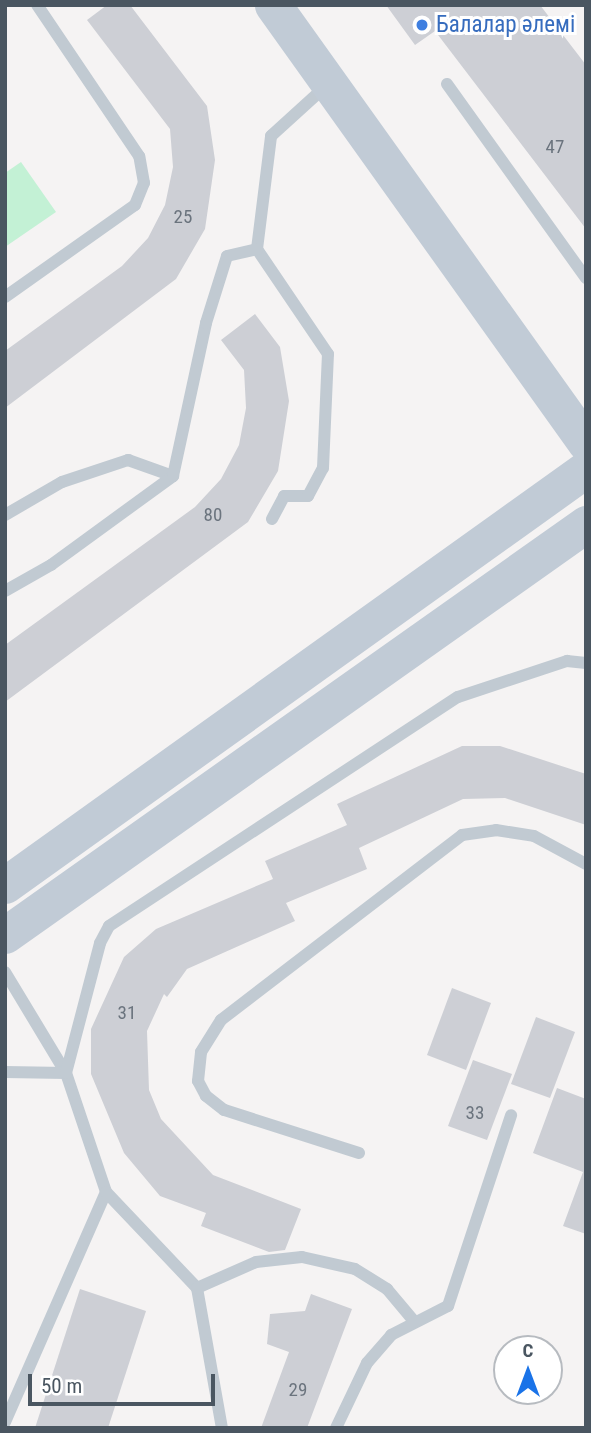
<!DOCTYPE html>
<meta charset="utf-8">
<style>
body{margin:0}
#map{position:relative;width:591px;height:1433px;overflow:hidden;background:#f5f3f3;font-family:"Roboto Condensed",sans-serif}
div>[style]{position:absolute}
.green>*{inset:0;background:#c3f1d5}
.building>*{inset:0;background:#cdcfd5}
.lane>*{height:12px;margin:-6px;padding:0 6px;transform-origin:6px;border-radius:6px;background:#c1cad2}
.secondary>*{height:37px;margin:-18.5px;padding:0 18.5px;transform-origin:18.5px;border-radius:18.5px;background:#c1cbd6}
.dots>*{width:19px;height:19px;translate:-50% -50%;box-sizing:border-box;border:4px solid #fff;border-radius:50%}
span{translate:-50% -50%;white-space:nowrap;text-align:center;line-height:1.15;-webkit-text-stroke:6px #fff;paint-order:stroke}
.number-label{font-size:19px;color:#6b747e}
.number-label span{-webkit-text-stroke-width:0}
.shop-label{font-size:23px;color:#366cbe}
.left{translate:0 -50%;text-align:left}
.frame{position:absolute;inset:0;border:7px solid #4a5661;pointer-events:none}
.north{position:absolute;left:493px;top:1335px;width:70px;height:70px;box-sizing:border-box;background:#fff;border:2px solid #b7bbc0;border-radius:50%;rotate:0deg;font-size:19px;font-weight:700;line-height:28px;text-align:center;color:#4a5661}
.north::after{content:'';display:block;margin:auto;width:24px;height:32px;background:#1a73e8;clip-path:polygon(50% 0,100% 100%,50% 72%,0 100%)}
.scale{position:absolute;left:28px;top:1374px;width:187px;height:32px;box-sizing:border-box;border:4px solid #4a5661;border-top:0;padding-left:9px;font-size:21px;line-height:24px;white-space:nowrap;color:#4a5661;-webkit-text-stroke:5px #fff;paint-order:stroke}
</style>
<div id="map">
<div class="green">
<div style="clip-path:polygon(21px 162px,56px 212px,5px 247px,5px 173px)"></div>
</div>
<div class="building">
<div style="clip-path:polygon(107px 5px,130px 5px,207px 106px,215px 160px,205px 229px,176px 279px,5px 408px,5px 351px,122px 266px,148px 238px,165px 205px,173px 167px,170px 129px,87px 20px)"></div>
<div style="clip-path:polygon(386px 5px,540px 5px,586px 65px,586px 229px,435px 31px,415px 45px)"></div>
<div style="clip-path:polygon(255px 314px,280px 347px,289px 401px,278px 471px,248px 522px,5px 702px,5px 645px,195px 507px,221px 479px,239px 445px,246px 408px,244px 370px,221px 340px)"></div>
<div style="clip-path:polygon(462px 746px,500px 746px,586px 774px,586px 825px,505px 798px,463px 799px,359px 848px,367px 869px,286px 903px,295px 921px,187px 969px,167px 997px,164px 994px,147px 1031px,149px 1090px,161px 1119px,213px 1175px,301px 1209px,285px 1250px,269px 1252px,201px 1226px,206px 1213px,160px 1196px,124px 1153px,91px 1074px,91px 1029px,124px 957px,156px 929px,273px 879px,265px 861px,347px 825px,337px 804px)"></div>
<div style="clip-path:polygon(452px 988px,491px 1003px,466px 1070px,427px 1055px)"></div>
<div style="clip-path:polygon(536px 1017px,575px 1032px,550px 1098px,511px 1084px)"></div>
<div style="clip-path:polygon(473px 1060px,512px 1074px,487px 1140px,448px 1126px)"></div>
<div style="clip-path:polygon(557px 1088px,586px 1099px,586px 1234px,563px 1226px,583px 1172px,533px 1153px)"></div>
<div style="clip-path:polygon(80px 1289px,146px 1311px,108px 1428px,35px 1428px)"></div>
<div style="clip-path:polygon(311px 1294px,352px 1309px,307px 1428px,261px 1428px,289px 1352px,267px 1344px,270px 1314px,305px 1311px)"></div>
</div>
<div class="lane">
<div style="left:447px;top:84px;width:239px;rotate:54.4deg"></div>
<div style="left:5px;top:297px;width:159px;rotate:-35.3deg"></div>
<div style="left:135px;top:205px;width:24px;rotate:-68deg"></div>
<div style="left:144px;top:183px;width:27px;rotate:-100deg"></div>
<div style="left:139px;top:156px;width:182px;rotate:-124deg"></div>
<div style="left:5px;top:515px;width:66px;rotate:-30.1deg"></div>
<div style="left:62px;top:482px;width:70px;rotate:-18.4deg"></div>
<div style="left:128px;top:460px;width:48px;rotate:19.6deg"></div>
<div style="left:272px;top:519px;width:26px;rotate:-62deg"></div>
<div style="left:284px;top:496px;width:24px"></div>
<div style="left:308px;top:496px;width:32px;rotate:-62deg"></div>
<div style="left:323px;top:468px;width:114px;rotate:-87.5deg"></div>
<div style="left:328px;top:354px;width:127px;rotate:-124.1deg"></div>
<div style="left:257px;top:249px;width:114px;rotate:-82.9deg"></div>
<div style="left:271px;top:136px;width:74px;rotate:-42.3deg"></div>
<div style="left:5px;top:591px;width:53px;rotate:-29.5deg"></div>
<div style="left:51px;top:565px;width:151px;rotate:-36.1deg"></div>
<div style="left:173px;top:476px;width:157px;rotate:-77.8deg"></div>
<div style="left:206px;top:323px;width:70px;rotate:-72.6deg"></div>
<div style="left:227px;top:256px;width:31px;rotate:-13deg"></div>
<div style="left:5px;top:972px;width:118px;rotate:58.9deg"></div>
<div style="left:66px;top:1073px;width:126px;rotate:71.4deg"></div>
<div style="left:106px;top:1192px;width:251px;rotate:113.7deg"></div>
<div style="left:5px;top:1072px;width:61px;rotate:0.9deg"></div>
<div style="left:66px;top:1073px;width:134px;rotate:-75.3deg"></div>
<div style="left:100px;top:943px;width:19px;rotate:-62deg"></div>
<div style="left:109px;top:926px;width:417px;rotate:-33.3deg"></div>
<div style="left:458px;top:697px;width:115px;rotate:-18.3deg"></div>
<div style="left:567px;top:661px;width:19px;rotate:6deg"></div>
<div style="left:359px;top:1153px;width:142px;rotate:-162.3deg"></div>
<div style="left:224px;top:1110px;width:23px;rotate:-142deg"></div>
<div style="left:206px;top:1096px;width:17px;rotate:-118deg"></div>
<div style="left:198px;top:1081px;width:29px;rotate:-84deg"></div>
<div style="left:201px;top:1052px;width:38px;rotate:-58deg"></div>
<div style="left:221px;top:1020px;width:304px;rotate:-37.5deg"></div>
<div style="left:462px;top:835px;width:34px;rotate:-8deg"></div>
<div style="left:496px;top:830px;width:38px;rotate:9deg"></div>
<div style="left:534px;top:836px;width:59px;rotate:28.3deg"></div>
<div style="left:106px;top:1192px;width:132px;rotate:46.5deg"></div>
<div style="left:197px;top:1288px;width:142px;rotate:79.9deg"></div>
<div style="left:197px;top:1288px;width:64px;rotate:-23.8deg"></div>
<div style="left:256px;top:1262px;width:46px;rotate:-6.2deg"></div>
<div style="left:302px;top:1257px;width:54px;rotate:12.8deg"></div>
<div style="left:355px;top:1269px;width:38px;rotate:32deg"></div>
<div style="left:387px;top:1289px;width:40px;rotate:50deg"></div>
<div style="left:336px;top:1428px;width:72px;rotate:-64.5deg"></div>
<div style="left:367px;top:1363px;width:37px;rotate:-49deg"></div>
<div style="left:391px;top:1335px;width:64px;rotate:-27deg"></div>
<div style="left:448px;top:1306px;width:201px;rotate:-71.7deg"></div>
</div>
<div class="secondary">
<div style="left:273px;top:5px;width:538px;rotate:54.45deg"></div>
<div style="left:5px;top:885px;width:715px;rotate:-35.6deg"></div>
<div style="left:5px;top:935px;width:712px;rotate:-35.28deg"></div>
</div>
<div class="dots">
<div style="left:422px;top:25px;background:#3f7fe0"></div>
</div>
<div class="number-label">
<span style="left:555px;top:147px">47</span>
<span style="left:183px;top:217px">25</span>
<span style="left:213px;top:515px">80</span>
<span style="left:127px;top:1013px">31</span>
<span style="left:475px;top:1113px">33</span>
<span style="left:298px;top:1390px">29</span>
</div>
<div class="shop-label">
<span class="left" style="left:436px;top:25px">Балалар әлемі</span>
</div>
<div class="frame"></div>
<div class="north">С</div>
<div class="scale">50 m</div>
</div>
